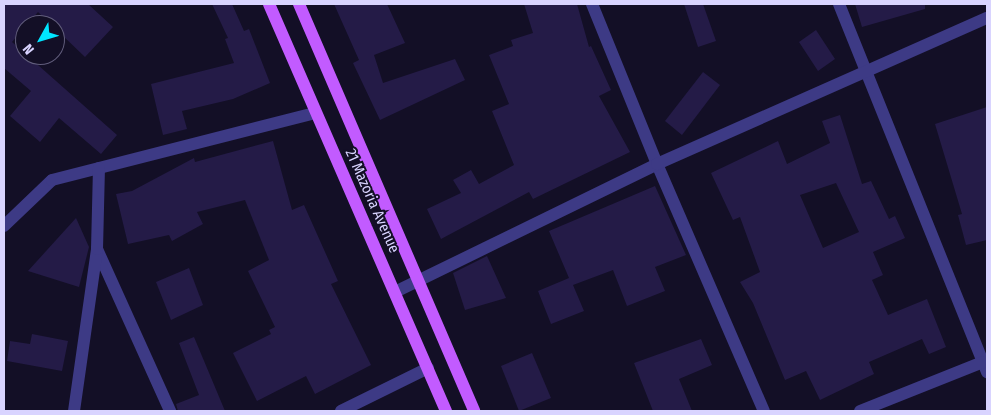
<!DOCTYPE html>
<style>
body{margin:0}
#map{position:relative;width:991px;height:415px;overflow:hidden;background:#130f26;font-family:"Fira Sans Condensed",sans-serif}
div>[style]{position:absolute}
.building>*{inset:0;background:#241b47}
.minor>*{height:12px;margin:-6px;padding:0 6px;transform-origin:6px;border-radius:6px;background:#3d3a85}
.major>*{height:12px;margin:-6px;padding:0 6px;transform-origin:6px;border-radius:6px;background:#c25bff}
span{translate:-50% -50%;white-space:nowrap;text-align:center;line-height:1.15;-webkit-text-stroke:4px #130f26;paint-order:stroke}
.street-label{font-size:15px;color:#d9d4ff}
.frame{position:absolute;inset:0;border:5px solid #d9d4ff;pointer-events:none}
.north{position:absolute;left:15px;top:15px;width:50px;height:50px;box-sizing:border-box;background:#130f26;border:1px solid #625e7d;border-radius:50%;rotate:231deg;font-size:14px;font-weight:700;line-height:20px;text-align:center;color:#d9d4ff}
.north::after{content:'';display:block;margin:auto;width:18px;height:22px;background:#00e5ff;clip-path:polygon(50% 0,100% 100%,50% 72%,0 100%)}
</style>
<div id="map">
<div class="building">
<div style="clip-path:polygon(4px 4px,88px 4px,113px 27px,85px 57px,38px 12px,12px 42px,117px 135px,101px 154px,59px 118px,40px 142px,10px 116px,31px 91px,4px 68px)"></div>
<div style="clip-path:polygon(212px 4px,232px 4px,244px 31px,249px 29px,270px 83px,233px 99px,182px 111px,187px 129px,163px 135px,151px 84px,234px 63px,225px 39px,228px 38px)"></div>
<div style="clip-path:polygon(334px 4px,387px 4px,405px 43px,374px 55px,383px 83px,455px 59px,465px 80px,380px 120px,353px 63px,359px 60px)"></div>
<div style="clip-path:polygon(524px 4px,577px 4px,589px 47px,591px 46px,611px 90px,599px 96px,630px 152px,533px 199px,529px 192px,441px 239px,427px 209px,461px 193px,453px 180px,471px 170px,479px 184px,514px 165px,492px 111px,509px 104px,489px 55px,513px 46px,511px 40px,533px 33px)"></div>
<div style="clip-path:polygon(684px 4px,703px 4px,716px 41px,698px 47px)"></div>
<div style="clip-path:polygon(855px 4px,925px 4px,925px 9px,862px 27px)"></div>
<div style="clip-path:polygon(816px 30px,835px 59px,818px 71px,799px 42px)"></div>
<div style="clip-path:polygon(703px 72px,720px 85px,682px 135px,665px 121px)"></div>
<div style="clip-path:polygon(987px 107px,987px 240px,966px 245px,958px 215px,962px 214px,935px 124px)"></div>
<div style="clip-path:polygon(evenodd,840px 115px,862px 184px,871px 181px,889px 219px,895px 216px,905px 238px,873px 252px,883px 275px,872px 280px,888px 315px,927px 299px,946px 347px,929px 354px,922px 339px,869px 362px,874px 374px,820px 400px,806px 371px,785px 380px,753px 303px,740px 282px,760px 272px,740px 217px,733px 220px,711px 173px,778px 141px,787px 164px,830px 143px,822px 121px,840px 115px,836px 183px,859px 232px,823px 248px,800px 195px,836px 183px)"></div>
<div style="clip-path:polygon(273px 141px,292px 210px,304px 205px,338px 281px,331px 284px,371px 365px,315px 394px,306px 376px,257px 401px,233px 353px,271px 334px,269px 330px,275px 327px,248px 271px,269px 260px,245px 200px,197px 212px,203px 224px,172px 241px,169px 235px,128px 244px,116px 194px,132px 191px,194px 158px,195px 162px)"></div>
<div style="clip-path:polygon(655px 186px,686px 255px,655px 267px,665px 291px,627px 306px,613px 270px,573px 285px,584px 311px,551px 324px,538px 291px,569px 278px,549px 231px)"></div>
<div style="clip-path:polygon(76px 218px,89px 247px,79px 287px,28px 271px)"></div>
<div style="clip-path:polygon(487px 256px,506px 298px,465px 310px,453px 273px)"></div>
<div style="clip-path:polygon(189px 268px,203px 305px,171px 320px,156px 282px)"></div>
<div style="clip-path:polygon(32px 334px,68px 341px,62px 371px,7px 361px,10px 341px,30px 344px)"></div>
<div style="clip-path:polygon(194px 337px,225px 411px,178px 411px,176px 404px,199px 395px,179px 343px)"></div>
<div style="clip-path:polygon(701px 339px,712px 365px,679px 379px,692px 411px,653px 411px,634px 363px)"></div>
<div style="clip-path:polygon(532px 353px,551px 398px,519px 411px,501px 366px)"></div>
</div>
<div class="minor">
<div style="left:592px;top:4px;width:173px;rotate:67.9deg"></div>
<div style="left:657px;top:164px;width:269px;rotate:66.6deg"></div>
<div style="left:839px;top:4px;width:397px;rotate:68.1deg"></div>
<div style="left:4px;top:226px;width:66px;rotate:-43.8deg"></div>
<div style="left:52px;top:180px;width:271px;rotate:-14.3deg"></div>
<div style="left:97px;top:249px;width:178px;rotate:65.7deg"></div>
<div style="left:395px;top:292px;width:292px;rotate:-26deg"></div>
<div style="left:657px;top:164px;width:361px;rotate:-23.9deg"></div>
<div style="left:74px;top:411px;width:164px;rotate:-81.9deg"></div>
<div style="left:97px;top:249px;width:81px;rotate:-88.6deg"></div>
<div style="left:341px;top:411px;width:97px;rotate:-26.3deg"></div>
<div style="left:860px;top:411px;width:132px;rotate:-21.7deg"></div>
</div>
<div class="major">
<div style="left:269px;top:4px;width:444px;rotate:66.5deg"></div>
<div style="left:299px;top:4px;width:443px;rotate:66.7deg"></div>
</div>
<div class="street-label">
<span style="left:372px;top:201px;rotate:66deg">21 Mazoria Avenue</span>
</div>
<div class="frame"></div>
<div class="north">N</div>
</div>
